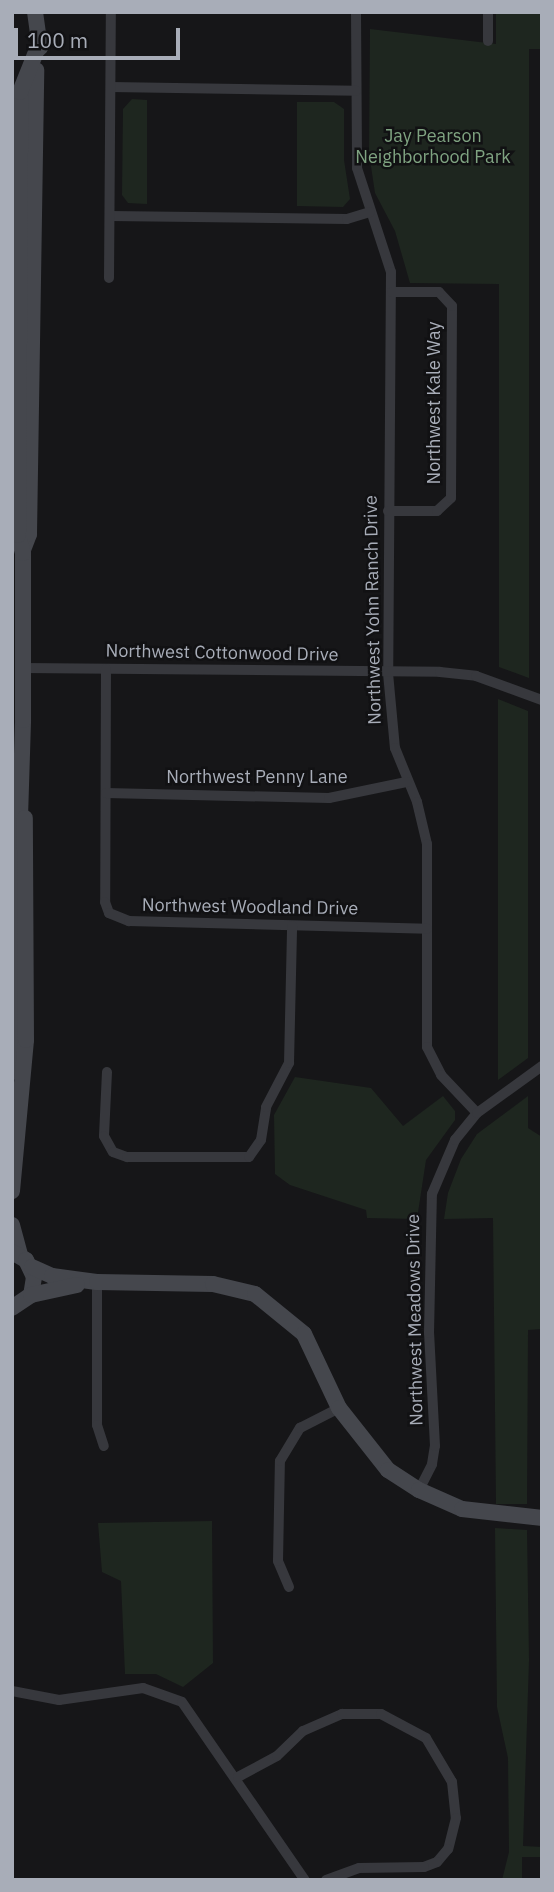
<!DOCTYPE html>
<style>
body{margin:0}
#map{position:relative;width:554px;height:1892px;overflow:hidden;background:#161618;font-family:"IBM Plex Sans",sans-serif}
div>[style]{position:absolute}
.green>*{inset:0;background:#1e261f}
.street>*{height:10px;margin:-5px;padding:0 5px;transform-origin:5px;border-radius:5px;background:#37383d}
.secondary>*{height:16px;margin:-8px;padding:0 8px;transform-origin:8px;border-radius:8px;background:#45474d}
span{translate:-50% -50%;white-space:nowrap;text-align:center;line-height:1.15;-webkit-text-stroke:5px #111113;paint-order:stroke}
.park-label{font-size:18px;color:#7fa381}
.street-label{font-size:18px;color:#a8adb8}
.frame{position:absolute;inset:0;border:14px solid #a8adb8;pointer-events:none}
.scale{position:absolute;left:14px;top:28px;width:166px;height:32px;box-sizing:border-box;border:4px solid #a8adb8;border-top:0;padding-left:9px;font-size:21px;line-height:24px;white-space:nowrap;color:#a8adb8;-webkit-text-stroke:5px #111113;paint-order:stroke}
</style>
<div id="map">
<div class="green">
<div style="clip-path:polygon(496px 12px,542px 12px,542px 49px,529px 49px,529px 678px,499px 667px,499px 284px,410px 283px,395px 231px,375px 193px,369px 153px,370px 29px,496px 44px)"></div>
<div style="clip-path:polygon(132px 99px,147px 100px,147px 204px,128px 203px,122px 195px,123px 109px)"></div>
<div style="clip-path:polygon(297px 102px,334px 102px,344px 109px,344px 160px,350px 199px,343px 207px,297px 206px)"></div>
<div style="clip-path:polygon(498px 699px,528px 711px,528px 1058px,498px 1080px)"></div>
<div style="clip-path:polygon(295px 1077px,371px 1088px,403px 1126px,443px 1096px,455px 1111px,455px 1120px,426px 1160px,417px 1219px,367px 1218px,366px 1210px,290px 1185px,275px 1174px,274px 1115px)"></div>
<div style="clip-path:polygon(528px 1096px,528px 1128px,542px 1137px,542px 1329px,528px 1330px,527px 1504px,496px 1504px,493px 1218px,444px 1219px,448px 1193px,461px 1159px,477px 1134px)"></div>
<div style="clip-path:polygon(212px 1521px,213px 1663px,183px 1687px,156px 1674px,125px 1674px,121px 1581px,102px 1572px,98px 1523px)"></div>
<div style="clip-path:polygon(495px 1528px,527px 1530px,529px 1660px,523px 1846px,542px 1847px,542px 1857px,522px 1857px,522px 1880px,502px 1880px,509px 1852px,508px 1758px,497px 1707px)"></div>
</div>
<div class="street">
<div style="left:356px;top:12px;width:156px;rotate:89.6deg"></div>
<div style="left:357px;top:168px;width:109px;rotate:71.9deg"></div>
<div style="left:391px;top:272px;width:401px;rotate:90.4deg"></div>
<div style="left:388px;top:673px;width:75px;rotate:84.7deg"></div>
<div style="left:395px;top:748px;width:58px;rotate:67.8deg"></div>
<div style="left:417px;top:802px;width:43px;rotate:76.6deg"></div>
<div style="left:427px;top:844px;width:203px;rotate:90deg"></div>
<div style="left:427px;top:1047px;width:31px;rotate:63deg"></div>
<div style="left:441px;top:1075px;width:52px;rotate:46.5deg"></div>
<div style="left:488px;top:41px;width:29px;rotate:-90deg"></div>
<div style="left:111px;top:87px;width:245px;rotate:0.9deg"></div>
<div style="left:110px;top:216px;width:237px;rotate:0.7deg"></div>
<div style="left:347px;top:219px;width:24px;rotate:-17deg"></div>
<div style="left:109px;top:278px;width:266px;rotate:-89.6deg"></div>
<div style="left:388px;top:511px;width:49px"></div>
<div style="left:437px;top:511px;width:19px;rotate:-43deg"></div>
<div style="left:451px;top:498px;width:192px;rotate:-89.7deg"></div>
<div style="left:452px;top:306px;width:19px;rotate:-133deg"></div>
<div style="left:439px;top:292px;width:47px;rotate:180deg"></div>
<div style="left:23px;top:668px;width:417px;rotate:0.5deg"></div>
<div style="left:440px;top:672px;width:36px;rotate:6deg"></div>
<div style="left:476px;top:676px;width:70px;rotate:20deg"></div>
<div style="left:106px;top:669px;width:233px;rotate:90.2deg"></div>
<div style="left:105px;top:902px;width:12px;rotate:70deg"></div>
<div style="left:109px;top:913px;width:22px;rotate:22deg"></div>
<div style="left:129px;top:921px;width:298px;rotate:1.5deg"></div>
<div style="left:106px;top:793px;width:223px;rotate:1.3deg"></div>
<div style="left:329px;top:798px;width:79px;rotate:-11.7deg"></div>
<div style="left:107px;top:1072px;width:64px;rotate:92.7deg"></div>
<div style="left:104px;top:1136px;width:18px;rotate:61deg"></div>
<div style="left:113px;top:1152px;width:15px;rotate:20deg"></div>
<div style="left:127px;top:1157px;width:122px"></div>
<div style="left:249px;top:1157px;width:21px;rotate:-55deg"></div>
<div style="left:261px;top:1140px;width:33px;rotate:-81deg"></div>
<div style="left:266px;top:1107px;width:50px;rotate:-62.4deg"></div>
<div style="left:289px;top:1063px;width:137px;rotate:-88.7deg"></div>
<div style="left:97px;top:1282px;width:143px;rotate:90deg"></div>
<div style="left:97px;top:1425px;width:22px;rotate:72deg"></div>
<div style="left:419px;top:1490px;width:29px;rotate:-63deg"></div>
<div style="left:432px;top:1464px;width:18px;rotate:-81deg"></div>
<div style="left:435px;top:1446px;width:113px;rotate:-93deg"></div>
<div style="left:429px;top:1333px;width:139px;rotate:-88.8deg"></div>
<div style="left:432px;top:1194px;width:59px;rotate:-66.9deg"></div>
<div style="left:455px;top:1140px;width:35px;rotate:-51deg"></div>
<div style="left:477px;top:1113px;width:80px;rotate:-35.9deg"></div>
<div style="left:289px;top:1587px;width:28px;rotate:-113deg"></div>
<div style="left:278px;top:1561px;width:100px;rotate:-88.9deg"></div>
<div style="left:280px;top:1461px;width:39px;rotate:-59deg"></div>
<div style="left:300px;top:1428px;width:44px;rotate:-27.1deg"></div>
<div style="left:12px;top:1691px;width:48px;rotate:10.8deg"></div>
<div style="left:59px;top:1700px;width:85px;rotate:-8.1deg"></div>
<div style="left:143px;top:1688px;width:41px;rotate:19.7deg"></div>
<div style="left:182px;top:1702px;width:216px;rotate:55.4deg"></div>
<div style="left:238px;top:1777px;width:44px;rotate:-28.3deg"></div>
<div style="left:277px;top:1756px;width:36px;rotate:-44deg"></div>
<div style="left:303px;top:1731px;width:43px;rotate:-23.6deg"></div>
<div style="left:342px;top:1714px;width:39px"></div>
<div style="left:381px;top:1714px;width:51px;rotate:28.1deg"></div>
<div style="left:426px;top:1738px;width:51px;rotate:59.4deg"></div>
<div style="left:452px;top:1782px;width:36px;rotate:84deg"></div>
<div style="left:456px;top:1818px;width:32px;rotate:104deg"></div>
<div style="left:448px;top:1849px;width:17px;rotate:130deg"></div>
<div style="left:437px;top:1862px;width:14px;rotate:159deg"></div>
<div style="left:424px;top:1867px;width:65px;rotate:179.1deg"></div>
<div style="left:359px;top:1868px;width:35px;rotate:160deg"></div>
</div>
<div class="secondary">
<div style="left:35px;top:12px;width:36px;rotate:82deg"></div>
<div style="left:23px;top:550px;width:17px;rotate:-69deg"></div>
<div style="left:29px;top:534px;width:464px;rotate:-89.1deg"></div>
<div style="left:12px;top:1072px;width:352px;rotate:-88.2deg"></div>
<div style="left:23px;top:720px;width:167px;rotate:-90deg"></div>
<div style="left:23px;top:553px;width:19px;rotate:-106deg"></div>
<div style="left:18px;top:535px;width:443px;rotate:-89.7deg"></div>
<div style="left:20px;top:92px;width:59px;rotate:-68.2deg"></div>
<div style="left:12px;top:1191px;width:152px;rotate:-84.7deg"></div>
<div style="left:26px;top:1040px;width:222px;rotate:-90.3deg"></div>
<div style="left:12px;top:1225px;width:31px;rotate:75deg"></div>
<div style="left:12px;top:1252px;width:16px;rotate:30deg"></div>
<div style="left:26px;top:1260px;width:19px;rotate:65deg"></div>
<div style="left:34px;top:1277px;width:18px;rotate:99deg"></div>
<div style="left:31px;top:1295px;width:23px;rotate:146deg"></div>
<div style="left:32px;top:1267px;width:22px;rotate:24deg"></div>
<div style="left:52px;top:1276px;width:45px;rotate:7.6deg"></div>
<div style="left:97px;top:1282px;width:116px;rotate:1deg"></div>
<div style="left:213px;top:1284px;width:43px;rotate:13.4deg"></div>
<div style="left:255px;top:1294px;width:63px;rotate:39.2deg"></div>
<div style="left:304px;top:1334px;width:82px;rotate:64.7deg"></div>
<div style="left:339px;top:1408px;width:79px;rotate:51.7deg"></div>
<div style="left:388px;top:1470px;width:37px;rotate:33deg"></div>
<div style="left:419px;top:1490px;width:47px;rotate:23.8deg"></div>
<div style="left:462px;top:1509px;width:81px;rotate:6.4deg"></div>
<div style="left:31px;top:1295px;width:47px;rotate:-12.3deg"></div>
</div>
<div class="park-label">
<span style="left:433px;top:147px">Jay Pearson<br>Neighborhood Park</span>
</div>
<div class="street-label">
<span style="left:434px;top:403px;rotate:-90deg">Northwest Kale Way</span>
<span style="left:373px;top:610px;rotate:-91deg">Northwest Yohn Ranch Drive</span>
<span style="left:222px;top:653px;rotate:1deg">Northwest Cottonwood Drive</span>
<span style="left:257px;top:777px">Northwest Penny Lane</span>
<span style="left:250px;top:907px;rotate:1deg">Northwest Woodland Drive</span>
<span style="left:415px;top:1320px;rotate:-91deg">Northwest Meadows Drive</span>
</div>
<div class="frame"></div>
<div class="scale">100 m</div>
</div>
